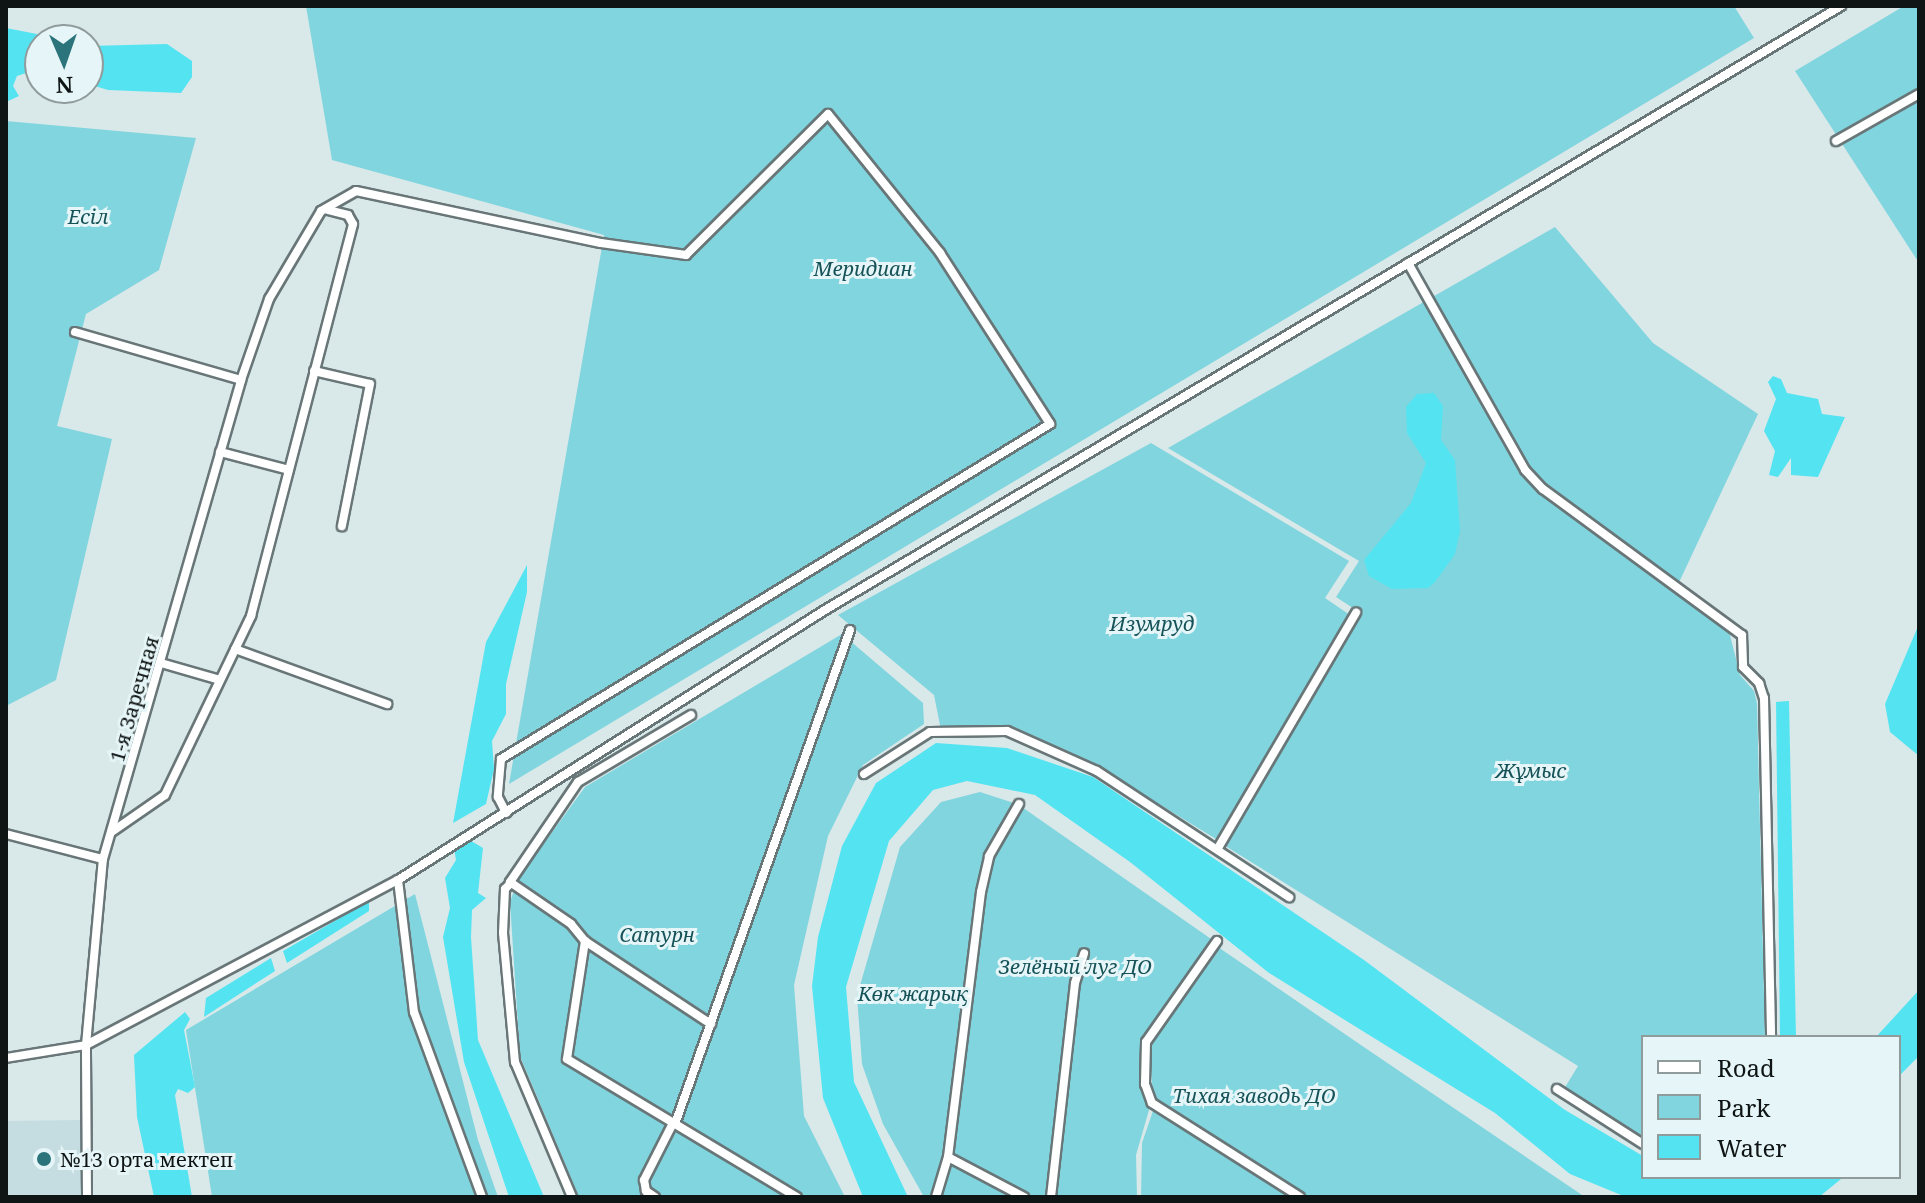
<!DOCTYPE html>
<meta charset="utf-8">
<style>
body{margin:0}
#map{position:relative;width:1925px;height:1203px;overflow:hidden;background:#d9e8e9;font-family:"Noto Serif",serif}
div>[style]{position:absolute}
.built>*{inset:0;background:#c5dde0}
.green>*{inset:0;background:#81d5de}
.water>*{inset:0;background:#54e4f1}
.roads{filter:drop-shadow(2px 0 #697678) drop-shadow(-2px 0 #697678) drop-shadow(0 2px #697678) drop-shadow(0 -2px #697678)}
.street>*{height:8px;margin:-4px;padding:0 4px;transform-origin:4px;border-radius:4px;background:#fff}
.dots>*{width:22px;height:22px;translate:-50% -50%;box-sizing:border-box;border:4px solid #e6f5f7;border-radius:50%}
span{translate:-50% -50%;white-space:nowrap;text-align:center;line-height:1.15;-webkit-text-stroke:6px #e6f5f7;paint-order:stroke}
.park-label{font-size:20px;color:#155358;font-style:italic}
.street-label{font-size:20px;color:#0f1414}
.poi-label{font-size:20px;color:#0f1414}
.left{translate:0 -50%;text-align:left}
.frame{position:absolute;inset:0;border:8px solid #0f1414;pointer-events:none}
.legend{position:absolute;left:1641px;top:1035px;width:260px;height:144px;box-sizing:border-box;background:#e6f5f7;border:2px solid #909b9c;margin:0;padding:10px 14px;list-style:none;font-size:24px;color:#0f1414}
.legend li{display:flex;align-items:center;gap:16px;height:40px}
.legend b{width:40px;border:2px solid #909b9c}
.north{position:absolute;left:24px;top:24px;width:80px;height:80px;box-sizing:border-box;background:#e6f5f7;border:2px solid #909b9c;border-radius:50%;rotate:178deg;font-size:22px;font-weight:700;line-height:32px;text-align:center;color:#0f1414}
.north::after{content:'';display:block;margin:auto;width:28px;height:36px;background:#2b747b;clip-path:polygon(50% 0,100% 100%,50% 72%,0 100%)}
</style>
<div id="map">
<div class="built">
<div style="clip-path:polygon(81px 1120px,81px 1197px,6px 1197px,6px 1121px)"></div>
</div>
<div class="green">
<div style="clip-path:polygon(306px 6px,1734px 6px,1754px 38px,509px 784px,604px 235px,332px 160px)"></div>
<div style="clip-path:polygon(1904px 6px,1919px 6px,1919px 263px,1795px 71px)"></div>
<div style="clip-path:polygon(6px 121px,196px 138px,159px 270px,86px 314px,57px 426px,112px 439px,56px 680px,6px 706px)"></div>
<div style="clip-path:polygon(1555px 227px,1653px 343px,1758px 414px,1674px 593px,1728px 627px,1740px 675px,1754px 691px,1757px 703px,1765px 1037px,1643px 1037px,1643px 1140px,1564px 1089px,1578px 1066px,1219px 842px,1359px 612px,1336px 597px,1359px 561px,1168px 448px)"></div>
<div style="clip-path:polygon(1151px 443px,1349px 561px,1325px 598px,1350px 615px,1216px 839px,1102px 769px,1007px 728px,941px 730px,934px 695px,838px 615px)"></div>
<div style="clip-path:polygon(842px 634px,923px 703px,924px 724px,863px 765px,828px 836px,794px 985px,804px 1116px,845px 1197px,579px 1197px,520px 1056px,510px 902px,518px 879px,585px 787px)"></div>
<div style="clip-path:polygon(980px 792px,1017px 804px,987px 856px,946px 1157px,934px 1197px,924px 1197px,883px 1124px,862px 1064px,857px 996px,900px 847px,941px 802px)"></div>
<div style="clip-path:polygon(1019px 805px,1214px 941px,1144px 1041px,1144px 1085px,1151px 1103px,1136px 1155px,1137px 1197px,1028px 1197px,951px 1156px,983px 890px,991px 856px)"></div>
<div style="clip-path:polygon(415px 894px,478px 1140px,498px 1197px,212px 1197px,186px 1030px)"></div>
<div style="clip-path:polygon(1218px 947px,1355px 1041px,1585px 1197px,1141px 1197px,1142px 1143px,1154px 1108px,1149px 1044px)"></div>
<div style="clip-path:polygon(950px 1160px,1019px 1197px,938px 1197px)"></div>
</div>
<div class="water">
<div style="clip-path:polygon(6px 28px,68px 40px,40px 40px,38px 69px,17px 76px,13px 86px,19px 96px,6px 102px)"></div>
<div style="clip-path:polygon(167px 44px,192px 61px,192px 77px,181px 93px,108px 90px,88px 84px,88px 46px)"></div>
<div style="clip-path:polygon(1773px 376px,1781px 379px,1787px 393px,1818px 399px,1822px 414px,1845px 417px,1818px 477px,1791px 475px,1791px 458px,1778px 477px,1769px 475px,1775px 451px,1764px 431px,1776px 399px,1768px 382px)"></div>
<div style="clip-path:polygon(1434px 393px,1443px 406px,1441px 440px,1455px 460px,1460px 531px,1455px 554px,1435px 582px,1428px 588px,1392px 589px,1369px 576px,1364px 560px,1411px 503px,1426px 463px,1407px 433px,1406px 407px,1417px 394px)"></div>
<div style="clip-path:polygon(527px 565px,527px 592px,506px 684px,506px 714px,492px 741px,494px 769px,486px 804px,453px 823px,486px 642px)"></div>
<div style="clip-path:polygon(1919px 624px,1919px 756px,1890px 732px,1885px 704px)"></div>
<div style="clip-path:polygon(1789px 701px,1796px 1037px,1780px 1037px,1776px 702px)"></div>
<div style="clip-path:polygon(936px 743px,1007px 748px,1093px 777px,1364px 960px,1565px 1110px,1643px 1156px,1643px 1177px,1841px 1179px,1819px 1197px,1626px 1197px,1570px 1174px,1495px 1113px,1269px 973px,1130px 862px,1035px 795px,967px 781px,933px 790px,889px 841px,846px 987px,854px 1082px,908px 1197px,863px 1197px,823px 1098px,812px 986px,818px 937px,842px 846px,876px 783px)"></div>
<div style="clip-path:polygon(468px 839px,483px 848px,478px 893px,486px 898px,472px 910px,471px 937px,478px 1040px,544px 1197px,509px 1197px,464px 1062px,443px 937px,450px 908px,445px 878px,456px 860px,454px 848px)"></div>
<div style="clip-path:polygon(369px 901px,369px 911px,287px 963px,283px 951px)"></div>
<div style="clip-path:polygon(271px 958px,275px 971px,204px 1017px,206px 998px)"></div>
<div style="clip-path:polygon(1919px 990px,1919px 1056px,1899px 1076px,1899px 1037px,1876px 1037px)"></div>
<div style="clip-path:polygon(185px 1012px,190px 1019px,184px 1030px,195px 1087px,188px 1093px,178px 1089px,175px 1095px,192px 1197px,154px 1197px,137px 1117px,134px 1055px)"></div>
</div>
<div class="roads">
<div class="street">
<div style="left:1836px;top:141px;width:95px;rotate:-29.5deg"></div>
<div style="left:1408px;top:263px;width:238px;rotate:60.5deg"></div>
<div style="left:1525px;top:470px;width:26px;rotate:47deg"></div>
<div style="left:1543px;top:489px;width:247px;rotate:36.3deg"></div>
<div style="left:1742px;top:635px;width:32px;rotate:88deg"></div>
<div style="left:1743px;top:667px;width:23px;rotate:45deg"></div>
<div style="left:1759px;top:683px;width:16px;rotate:72deg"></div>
<div style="left:1764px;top:698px;width:339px;rotate:88.8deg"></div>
<div style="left:75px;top:332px;width:173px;rotate:16.1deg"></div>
<div style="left:314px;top:371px;width:57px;rotate:13.1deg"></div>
<div style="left:370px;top:384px;width:145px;rotate:101.2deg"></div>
<div style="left:220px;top:452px;width:71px;rotate:14.6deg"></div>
<div style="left:235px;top:649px;width:162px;rotate:19.9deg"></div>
<div style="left:161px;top:663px;width:61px;rotate:16.1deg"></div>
<div style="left:691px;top:715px;width:131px;rotate:149.3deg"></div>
<div style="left:578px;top:782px;width:121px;rotate:124.2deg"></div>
<div style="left:510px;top:882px;width:74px;rotate:34.5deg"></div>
<div style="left:571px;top:924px;width:22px;rotate:51deg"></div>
<div style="left:585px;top:941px;width:151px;rotate:33.4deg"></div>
<div style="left:864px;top:774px;width:78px;rotate:-32.5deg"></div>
<div style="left:930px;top:732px;width:77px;rotate:-0.7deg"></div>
<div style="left:1007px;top:731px;width:98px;rotate:24deg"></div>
<div style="left:1097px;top:771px;width:230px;rotate:33.3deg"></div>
<div style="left:113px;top:831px;width:63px;rotate:-34.7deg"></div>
<div style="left:165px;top:795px;width:199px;rotate:-64.3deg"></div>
<div style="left:251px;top:616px;width:405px;rotate:-75.4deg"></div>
<div style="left:353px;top:224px;width:10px;rotate:-119deg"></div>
<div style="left:348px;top:215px;width:21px;rotate:-166deg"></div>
<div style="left:6px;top:834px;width:100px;rotate:14.5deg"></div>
<div style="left:1218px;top:848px;width:273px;rotate:-59.6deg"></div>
<div style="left:398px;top:880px;width:133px;rotate:83.1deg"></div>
<div style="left:414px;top:1012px;width:197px;rotate:69.8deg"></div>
<div style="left:510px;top:884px;width:7px;rotate:135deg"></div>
<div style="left:505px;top:889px;width:44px;rotate:92.6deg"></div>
<div style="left:503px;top:933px;width:130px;rotate:84.7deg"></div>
<div style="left:515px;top:1062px;width:147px;rotate:67.1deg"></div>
<div style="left:585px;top:941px;width:119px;rotate:98.7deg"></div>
<div style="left:567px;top:1059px;width:268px;rotate:31deg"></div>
<div style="left:1217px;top:941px;width:123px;rotate:125.1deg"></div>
<div style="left:1146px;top:1042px;width:42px;rotate:91.4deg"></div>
<div style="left:1145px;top:1084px;width:20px;rotate:70deg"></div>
<div style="left:1152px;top:1103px;width:175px;rotate:32.4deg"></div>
<div style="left:6px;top:1058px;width:81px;rotate:-9.2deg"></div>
<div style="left:86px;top:1045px;width:353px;rotate:-27.9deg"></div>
<div style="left:398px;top:880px;width:505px;rotate:-32.31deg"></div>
<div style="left:825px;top:610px;width:1182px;rotate:-30.73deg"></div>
<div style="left:1557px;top:1089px;width:102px;rotate:32.6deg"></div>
<div style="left:675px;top:1124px;width:524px;rotate:-70.49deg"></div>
<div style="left:948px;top:1157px;width:86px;rotate:27.8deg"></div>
<div style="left:87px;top:1197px;width:152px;rotate:-90.4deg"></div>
<div style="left:86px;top:1045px;width:187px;rotate:-84.8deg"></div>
<div style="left:103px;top:859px;width:498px;rotate:-73.9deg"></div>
<div style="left:241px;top:380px;width:86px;rotate:-70.9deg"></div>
<div style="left:269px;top:299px;width:102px;rotate:-59.4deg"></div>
<div style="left:321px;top:211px;width:40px;rotate:-29.7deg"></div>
<div style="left:356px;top:191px;width:250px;rotate:12deg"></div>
<div style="left:601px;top:243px;width:86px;rotate:8deg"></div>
<div style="left:686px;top:255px;width:200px;rotate:-44.8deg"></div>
<div style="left:828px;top:114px;width:179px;rotate:51.1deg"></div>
<div style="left:940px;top:253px;width:203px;rotate:57.2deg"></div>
<div style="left:1050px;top:424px;width:643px;rotate:148.61deg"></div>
<div style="left:501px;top:759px;width:38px;rotate:95deg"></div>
<div style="left:498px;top:797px;width:18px;rotate:63deg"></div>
<div style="left:655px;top:1197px;width:11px;rotate:-146deg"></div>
<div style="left:646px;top:1191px;width:11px;rotate:-100deg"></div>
<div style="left:644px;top:1180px;width:64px;rotate:-63deg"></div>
<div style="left:936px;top:1197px;width:42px;rotate:-73.3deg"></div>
<div style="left:948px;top:1157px;width:267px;rotate:-82.9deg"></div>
<div style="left:981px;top:892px;width:37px;rotate:-77deg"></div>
<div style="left:989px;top:856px;width:60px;rotate:-60deg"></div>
<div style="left:1051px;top:1197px;width:215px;rotate:-83.6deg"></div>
<div style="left:1075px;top:983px;width:31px;rotate:-73deg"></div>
</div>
</div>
<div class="dots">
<div style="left:44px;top:1159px;background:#2b747b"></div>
</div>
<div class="park-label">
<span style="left:88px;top:216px">Есіл</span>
<span style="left:863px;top:268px">Меридиан</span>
<span style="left:1152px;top:623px">Изумруд</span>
<span style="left:1531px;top:770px">Жұмыс</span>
<span style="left:657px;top:934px">Сатурн</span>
<span style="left:1075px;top:966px">Зелёный луг ДО</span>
<span style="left:913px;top:993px">Көк жарық</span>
<span style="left:1254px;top:1095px">Тихая заводь ДО</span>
</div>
<div class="street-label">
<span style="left:134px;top:699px;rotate:-74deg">1-я Заречная</span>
</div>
<div class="poi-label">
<span class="left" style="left:60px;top:1159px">№13 орта мектеп</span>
</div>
<div class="frame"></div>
<ul class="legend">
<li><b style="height:10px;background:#fff"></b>Road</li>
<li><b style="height:22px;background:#81d5de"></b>Park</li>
<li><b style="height:22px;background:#54e4f1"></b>Water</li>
</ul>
<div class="north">N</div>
</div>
